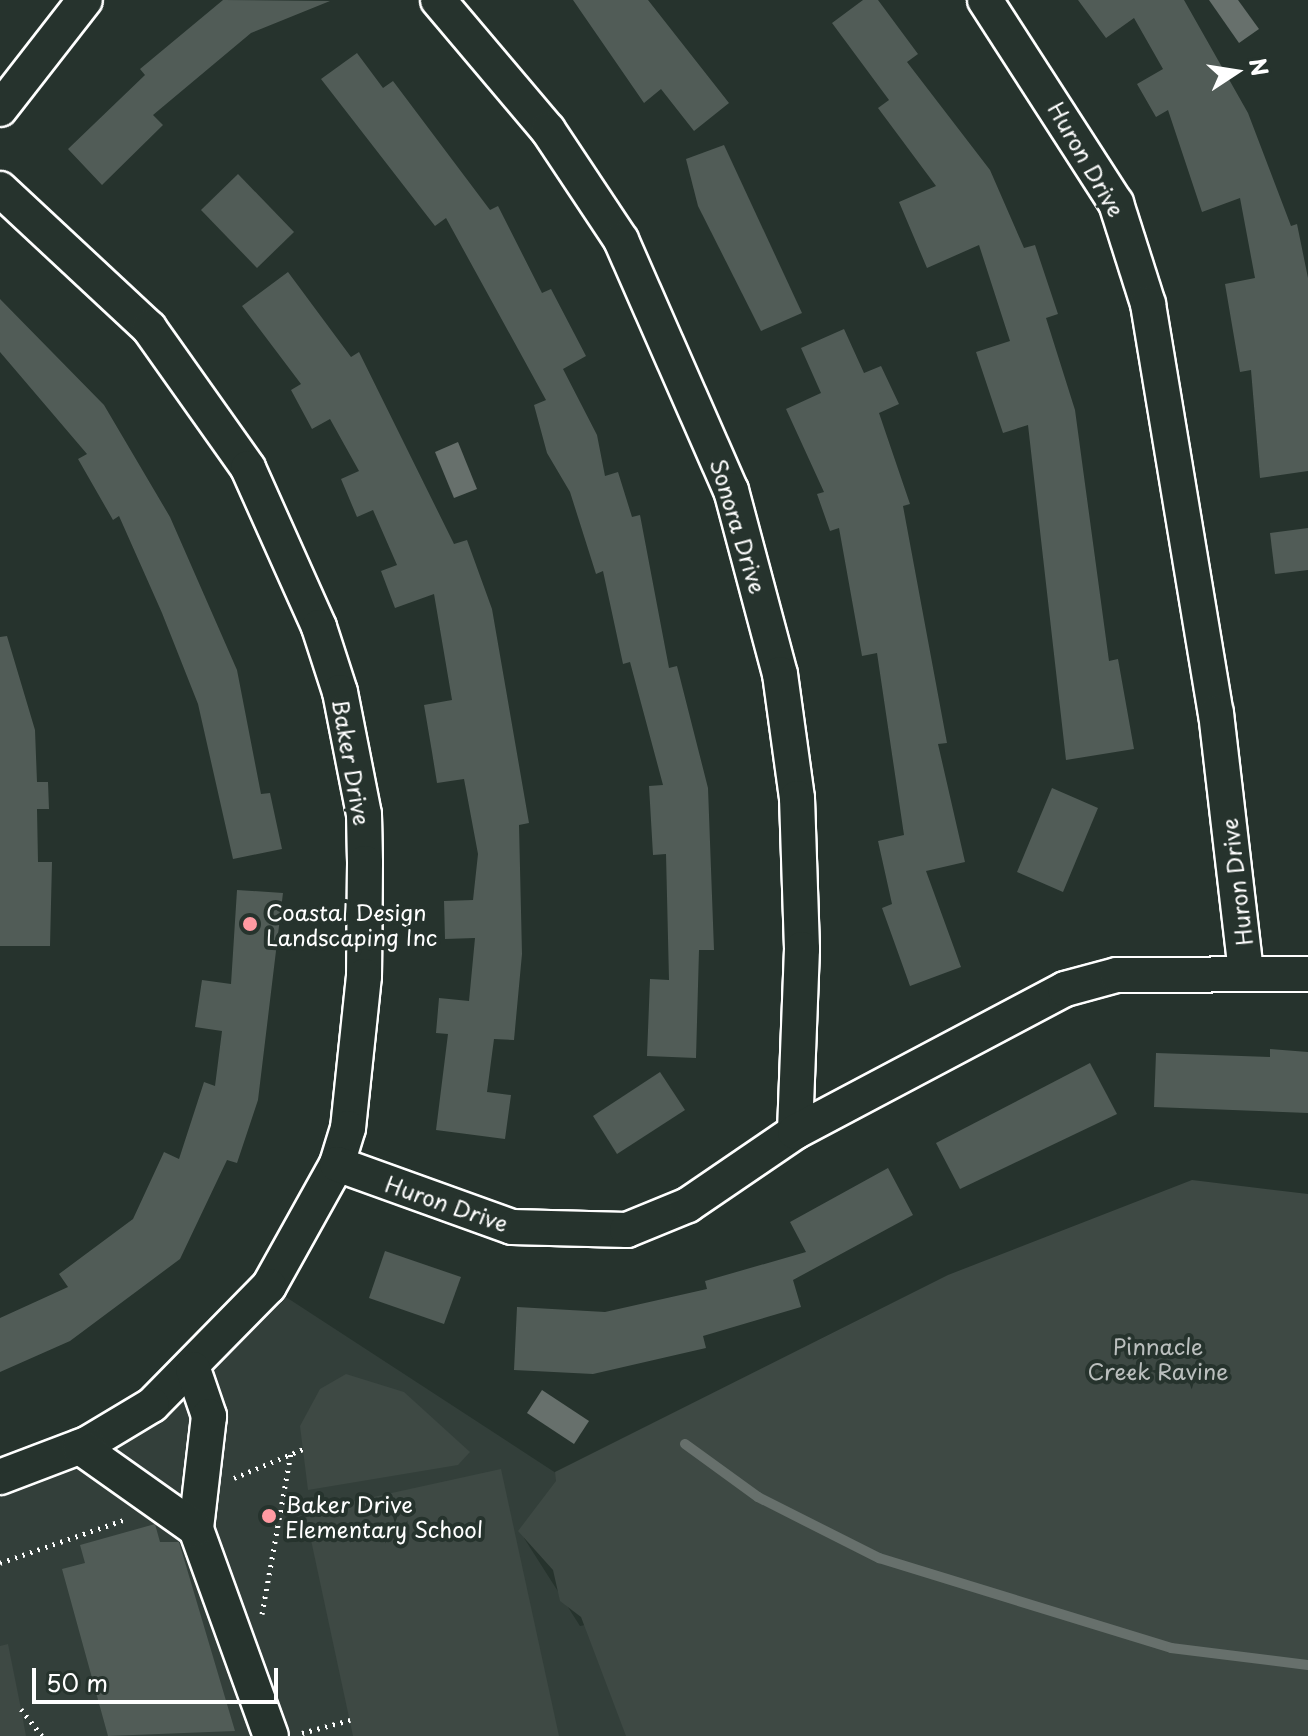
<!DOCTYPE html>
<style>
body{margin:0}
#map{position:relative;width:1308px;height:1736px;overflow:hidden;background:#26332d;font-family:"Playpen Sans",sans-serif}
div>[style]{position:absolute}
.built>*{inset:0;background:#333f3a}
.green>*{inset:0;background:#3e4944}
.water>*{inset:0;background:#67706c}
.stream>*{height:10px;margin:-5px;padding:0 5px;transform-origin:5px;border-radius:5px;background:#67706c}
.building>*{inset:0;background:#515c57}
.path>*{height:5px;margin-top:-2.5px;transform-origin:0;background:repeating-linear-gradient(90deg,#fff 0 2px,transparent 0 8px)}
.roads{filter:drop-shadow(2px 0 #fff) drop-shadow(-2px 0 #fff) drop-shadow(0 2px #fff) drop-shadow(0 -2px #fff)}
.minor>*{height:34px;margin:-17px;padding:0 17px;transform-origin:17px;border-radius:17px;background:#26332d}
.dots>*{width:22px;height:22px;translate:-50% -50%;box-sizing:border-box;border:4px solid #26332d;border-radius:50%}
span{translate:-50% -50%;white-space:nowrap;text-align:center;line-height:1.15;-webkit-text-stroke:8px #26332d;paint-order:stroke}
.street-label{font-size:22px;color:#fff}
.poi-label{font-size:22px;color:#fff}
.left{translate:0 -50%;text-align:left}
.park-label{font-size:22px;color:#bbbfbe}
.north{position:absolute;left:1196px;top:32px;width:80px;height:80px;-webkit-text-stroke:6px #26332d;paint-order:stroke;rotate:78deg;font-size:22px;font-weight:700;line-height:32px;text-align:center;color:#fff}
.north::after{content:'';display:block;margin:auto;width:28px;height:36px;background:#fff;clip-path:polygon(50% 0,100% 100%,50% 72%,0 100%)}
.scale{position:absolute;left:32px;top:1668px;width:246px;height:36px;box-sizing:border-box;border:4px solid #fff;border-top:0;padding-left:10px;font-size:24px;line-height:28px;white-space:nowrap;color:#fff;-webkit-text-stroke:6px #26332d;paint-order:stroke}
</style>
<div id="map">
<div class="built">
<div style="clip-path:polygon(269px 1286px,562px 1477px,524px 1538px,580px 1626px,1190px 1495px,1240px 1736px,0 1736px,0 1477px,87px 1444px)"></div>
</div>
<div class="green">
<div style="clip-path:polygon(1192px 1180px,1308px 1194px,1308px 1736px,626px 1736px,581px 1617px,560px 1601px,553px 1570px,518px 1531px,556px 1481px,555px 1472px,948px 1275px)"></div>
<div style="clip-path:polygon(346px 1374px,404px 1392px,470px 1452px,458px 1465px,308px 1490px,300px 1426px,320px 1389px)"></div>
<div style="clip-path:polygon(501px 1469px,559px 1736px,353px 1736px,305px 1512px)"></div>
<div style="clip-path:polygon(8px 1644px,21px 1709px,26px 1736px,0 1736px,0 1646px)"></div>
</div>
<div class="water">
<div style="clip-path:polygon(1209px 0,1238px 0,1259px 29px,1239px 43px)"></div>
<div style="clip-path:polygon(458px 442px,477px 489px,454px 498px,435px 452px)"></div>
<div style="clip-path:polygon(542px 1390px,589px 1421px,574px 1444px,527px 1413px)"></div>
</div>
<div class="stream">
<div style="left:685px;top:1444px;width:90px;rotate:36deg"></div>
<div style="left:758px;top:1497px;width:136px;rotate:26.8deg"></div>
<div style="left:879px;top:1558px;width:306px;rotate:17.1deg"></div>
<div style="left:1171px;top:1648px;width:138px;rotate:7.1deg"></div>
</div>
<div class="building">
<div style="clip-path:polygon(223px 0,330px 1px,251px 33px,153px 115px,163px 125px,102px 185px,68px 149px,145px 75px,140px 69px)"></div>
<div style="clip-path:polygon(573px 0,648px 0,729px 103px,694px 131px,661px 89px,644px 103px)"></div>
<div style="clip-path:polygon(863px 0,878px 0,918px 54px,907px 62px,990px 170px,1024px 248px,1035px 245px,1058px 314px,1046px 318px,1075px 410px,1109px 661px,1118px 659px,1134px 749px,1066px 760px,1028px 425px,1003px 433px,976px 352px,1010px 341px,979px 245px,927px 268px,899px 202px,936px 186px,878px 108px,889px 100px,832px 23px)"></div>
<div style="clip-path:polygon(1078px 0,1184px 0,1248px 113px,1291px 226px,1297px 224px,1308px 278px,1308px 471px,1260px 478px,1251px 370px,1240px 372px,1225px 284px,1255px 278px,1240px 198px,1202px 212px,1168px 110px,1156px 117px,1137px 84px,1163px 69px,1134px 18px,1106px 38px)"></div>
<div style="clip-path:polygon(357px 53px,383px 88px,393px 81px,490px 210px,498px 206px,542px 293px,551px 289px,586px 356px,563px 369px,597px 435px,605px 476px,618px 472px,632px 517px,640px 515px,669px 668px,677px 666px,708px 788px,714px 950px,699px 950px,696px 1058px,647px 1056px,650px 979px,669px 980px,666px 854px,653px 855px,649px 786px,663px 785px,630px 662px,623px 664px,603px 571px,596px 574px,570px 492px,547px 453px,534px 405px,546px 400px,446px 218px,435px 226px,321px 79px)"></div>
<div style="clip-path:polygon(724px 145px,802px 313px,761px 331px,698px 206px,686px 159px)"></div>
<div style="clip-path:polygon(238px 174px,294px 232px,257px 268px,201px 210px)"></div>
<div style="clip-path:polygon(288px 272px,351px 357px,359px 352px,454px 544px,467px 540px,492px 609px,529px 823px,519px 825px,522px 954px,514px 1040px,494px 1039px,487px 1092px,511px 1095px,505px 1139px,436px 1130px,448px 1034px,436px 1033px,439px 998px,469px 1001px,475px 938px,445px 939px,444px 901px,473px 900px,478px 854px,464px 779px,437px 783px,432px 752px,424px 705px,452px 700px,434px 594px,395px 608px,381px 571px,397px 565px,373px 510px,357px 517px,341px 479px,359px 471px,330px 419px,312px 429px,291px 390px,301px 384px,242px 306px)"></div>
<div style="clip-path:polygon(0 299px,104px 405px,170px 517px,237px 670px,261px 794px,270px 793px,282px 849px,233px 859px,198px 704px,162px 613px,119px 516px,113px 520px,78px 459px,87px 454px,0 352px)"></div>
<div style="clip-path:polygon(844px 329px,864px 373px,881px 366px,899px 404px,879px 413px,910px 504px,903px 506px,947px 743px,938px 744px,965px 862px,926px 871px,961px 967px,910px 986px,882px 908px,892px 904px,878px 841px,904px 835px,877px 653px,862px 656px,839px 528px,830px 531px,817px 494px,824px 492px,786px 409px,821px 393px,801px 348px)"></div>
<div style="clip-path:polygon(1308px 528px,1308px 570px,1275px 574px,1270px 533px)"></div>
<div style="clip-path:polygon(7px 636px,35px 730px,37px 782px,48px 782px,49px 809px,37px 809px,38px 862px,52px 862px,50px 946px,0 946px,0 637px)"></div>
<div style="clip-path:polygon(1052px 788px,1098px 808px,1063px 892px,1017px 872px)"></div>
<div style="clip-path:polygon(237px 890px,283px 893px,258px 1100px,237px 1163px,227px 1160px,180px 1259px,70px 1341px,0 1372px,0 1318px,68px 1287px,59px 1274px,133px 1219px,164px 1152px,179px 1159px,204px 1082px,215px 1086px,222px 1031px,195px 1027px,202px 980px,231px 984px)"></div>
<div style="clip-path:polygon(1270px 1049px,1308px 1052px,1308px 1113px,1154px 1107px,1156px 1053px,1270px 1057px)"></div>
<div style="clip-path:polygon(1090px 1063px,1117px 1114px,960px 1189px,936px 1143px)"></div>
<div style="clip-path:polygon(660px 1072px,685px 1110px,617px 1154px,593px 1116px)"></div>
<div style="clip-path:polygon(888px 1168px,913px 1215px,793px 1280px,801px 1307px,703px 1336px,706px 1348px,593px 1374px,514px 1370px,517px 1307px,605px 1312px,707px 1289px,705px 1281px,806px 1252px,790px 1222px)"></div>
<div style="clip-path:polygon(385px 1251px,461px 1277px,444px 1324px,369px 1298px)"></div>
<div style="clip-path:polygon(155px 1524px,160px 1542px,179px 1542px,235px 1731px,108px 1736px,62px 1569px,85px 1563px,80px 1545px)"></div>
</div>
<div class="path">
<div style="left:234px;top:1478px;width:75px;rotate:-22.8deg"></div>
<div style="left:0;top:1563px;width:133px;rotate:-19.2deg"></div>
<div style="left:262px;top:1614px;width:164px;rotate:-79.8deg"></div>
<div style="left:21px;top:1709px;width:34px;rotate:52deg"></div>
<div style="left:302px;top:1733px;width:50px;rotate:-15.2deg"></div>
</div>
<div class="roads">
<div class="minor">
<div style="left:438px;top:0;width:170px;rotate:49.8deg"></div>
<div style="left:548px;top:130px;width:132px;rotate:56.4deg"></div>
<div style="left:621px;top:240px;width:273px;rotate:66.3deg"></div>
<div style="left:731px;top:490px;width:190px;rotate:75.1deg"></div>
<div style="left:780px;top:674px;width:125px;rotate:82.2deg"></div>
<div style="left:797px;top:798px;width:151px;rotate:88.1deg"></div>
<div style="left:802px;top:949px;width:183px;rotate:92.2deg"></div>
<div style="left:985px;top:0;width:242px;rotate:57.2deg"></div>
<div style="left:1116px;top:203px;width:106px;rotate:72.4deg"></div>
<div style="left:1148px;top:304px;width:415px;rotate:80.6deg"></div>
<div style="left:1216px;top:713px;width:262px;rotate:83.4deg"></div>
<div style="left:0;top:109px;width:138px;rotate:-52.1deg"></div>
<div style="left:0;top:189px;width:204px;rotate:43deg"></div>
<div style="left:149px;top:328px;width:171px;rotate:54.7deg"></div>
<div style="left:248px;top:468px;width:174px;rotate:65.9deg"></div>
<div style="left:319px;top:627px;width:68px;rotate:72.1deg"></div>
<div style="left:340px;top:692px;width:124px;rotate:78.9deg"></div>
<div style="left:364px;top:814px;width:49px;rotate:88.8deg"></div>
<div style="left:365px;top:863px;width:113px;rotate:90.5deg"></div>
<div style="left:364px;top:976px;width:153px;rotate:96deg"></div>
<div style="left:348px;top:1128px;width:38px;rotate:107deg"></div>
<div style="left:337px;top:1164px;width:140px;rotate:119.1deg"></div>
<div style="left:269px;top:1286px;width:167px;rotate:134.5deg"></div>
<div style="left:152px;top:1405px;width:76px;rotate:149deg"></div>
<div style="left:87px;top:1444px;width:93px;rotate:159.2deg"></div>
<div style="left:337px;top:1164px;width:186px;rotate:19.8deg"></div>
<div style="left:512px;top:1227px;width:115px;rotate:1.5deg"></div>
<div style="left:627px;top:1230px;width:66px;rotate:-22.3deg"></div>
<div style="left:688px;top:1205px;width:130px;rotate:-34.3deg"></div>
<div style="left:795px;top:1132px;width:306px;rotate:-27.9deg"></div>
<div style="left:1065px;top:989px;width:54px;rotate:-15.1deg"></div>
<div style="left:1117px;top:975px;width:191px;rotate:-0.3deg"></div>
<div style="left:193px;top:1369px;width:50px;rotate:71.2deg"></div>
<div style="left:209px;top:1416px;width:114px;rotate:96.6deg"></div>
<div style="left:196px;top:1529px;width:220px;rotate:70.1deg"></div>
<div style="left:80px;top:1447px;width:142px;rotate:35.3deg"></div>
</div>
</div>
<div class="dots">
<div style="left:250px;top:924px;background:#ff9aa2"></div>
<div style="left:269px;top:1516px;background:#ff9aa2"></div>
</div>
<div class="street-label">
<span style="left:1087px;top:159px;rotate:60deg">Huron Drive</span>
<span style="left:739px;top:526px;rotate:73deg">Sonora Drive</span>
<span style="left:352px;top:762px;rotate:80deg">Baker Drive</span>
<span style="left:1236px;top:882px;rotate:-97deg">Huron Drive</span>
<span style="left:447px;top:1203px;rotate:19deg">Huron Drive</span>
</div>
<div class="poi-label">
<span class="left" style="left:266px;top:924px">Coastal Design<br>Landscaping Inc</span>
<span class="left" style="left:285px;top:1516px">Baker Drive<br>Elementary School</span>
</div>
<div class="park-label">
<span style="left:1158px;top:1358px">Pinnacle<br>Creek Ravine</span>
</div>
<div class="north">N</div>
<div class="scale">50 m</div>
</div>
